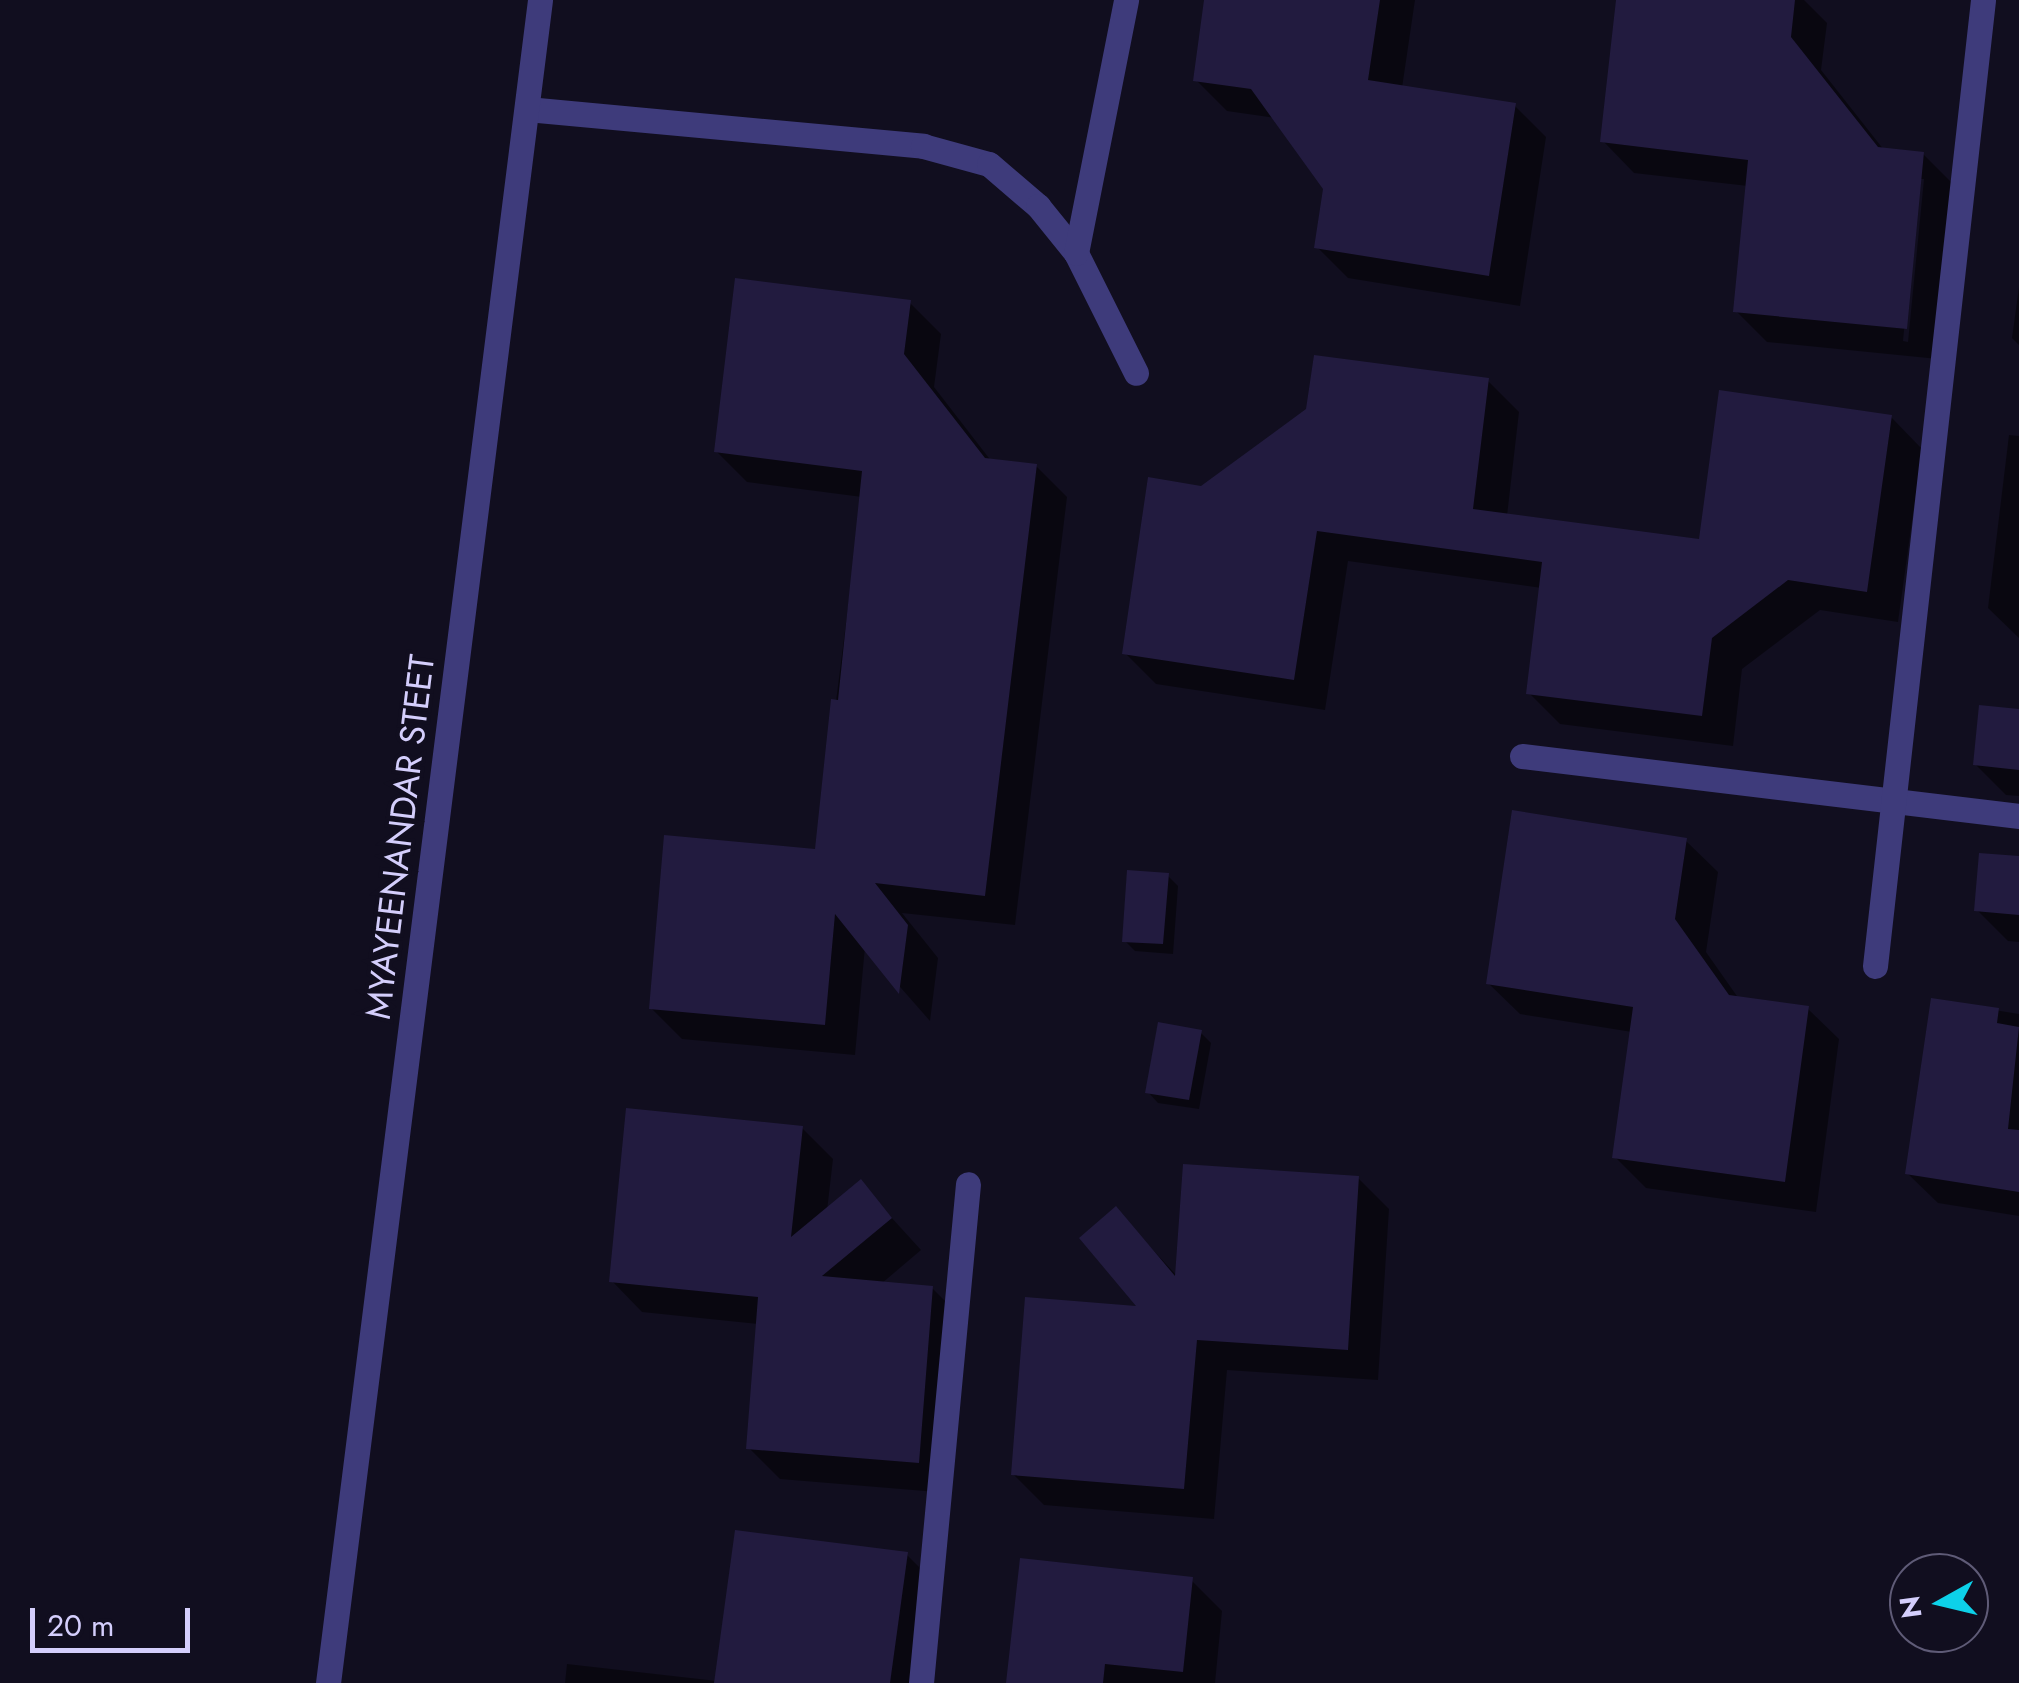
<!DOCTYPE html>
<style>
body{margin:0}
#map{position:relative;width:2019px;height:1683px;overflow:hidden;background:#110e1f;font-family:Jost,sans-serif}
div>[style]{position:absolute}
.shadow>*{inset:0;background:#0007}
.building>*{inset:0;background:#221b3f}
.street>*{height:25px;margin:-12.5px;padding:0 12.5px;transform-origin:12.5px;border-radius:12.5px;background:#3e3b7b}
span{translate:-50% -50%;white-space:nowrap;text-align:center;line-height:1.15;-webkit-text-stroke:8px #110e1f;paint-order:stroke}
.street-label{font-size:35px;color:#d4cefc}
.north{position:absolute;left:1889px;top:1553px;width:100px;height:100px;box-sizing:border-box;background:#110e1f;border:2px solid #5f5b77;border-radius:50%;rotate:262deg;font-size:28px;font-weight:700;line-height:40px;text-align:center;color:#d4cefc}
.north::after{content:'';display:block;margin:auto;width:35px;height:45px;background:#0dd1e9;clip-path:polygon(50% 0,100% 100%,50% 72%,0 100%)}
.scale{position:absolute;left:30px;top:1608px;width:160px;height:45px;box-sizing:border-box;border:5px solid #d4cefc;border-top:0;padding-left:12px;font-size:30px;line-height:35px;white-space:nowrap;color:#d4cefc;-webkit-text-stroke:8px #110e1f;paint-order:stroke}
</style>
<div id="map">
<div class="shadow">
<div style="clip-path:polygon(1207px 0,1415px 0,1402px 88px,1515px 106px,1546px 137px,1520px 306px,1348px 278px,1317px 247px,1325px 189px,1275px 118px,1227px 111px,1196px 80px)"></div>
<div style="clip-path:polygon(evenodd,1619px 0,1804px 0,1827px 23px,1821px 70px,1884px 150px,1923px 154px,1954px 185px,1938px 359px,1767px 342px,1736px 311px,1748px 186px,1634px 173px,1603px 141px,1619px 0,1919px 179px,1924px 179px,1908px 342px,1903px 341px,1919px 179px)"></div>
<div style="clip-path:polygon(2019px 287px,2019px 345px,2012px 338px)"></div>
<div style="clip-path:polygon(910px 303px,941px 334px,934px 387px,992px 462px,1036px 466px,1067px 497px,1015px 925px,902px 913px,938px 958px,930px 1021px,865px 947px,855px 1055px,682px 1039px,651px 1008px,817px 851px,862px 497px,747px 482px,716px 451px)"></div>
<div style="clip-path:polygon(1488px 381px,1519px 412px,1507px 516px,1701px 542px,1891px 417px,1922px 449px,1898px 622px,1820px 610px,1742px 669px,1733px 746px,1560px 724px,1529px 693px,1542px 588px,1348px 561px,1325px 710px,1156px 684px,1125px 653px,1202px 488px)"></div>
<div style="clip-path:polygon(2009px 435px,2019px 436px,2019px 638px,1988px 608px)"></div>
<div style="clip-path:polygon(2019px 712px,2019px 796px,2006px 795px,1975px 764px)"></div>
<div style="clip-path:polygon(1686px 841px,1718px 872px,1706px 952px,1739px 999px,1807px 1008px,1839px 1039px,1816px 1212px,1646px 1188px,1615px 1157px,1632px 1032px,1520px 1014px,1488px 983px)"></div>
<div style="clip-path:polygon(2019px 859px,2019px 942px,2008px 941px,1977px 910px)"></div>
<div style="clip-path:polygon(1168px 876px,1178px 886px,1173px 954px,1135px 951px,1125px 941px)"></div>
<div style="clip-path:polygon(1933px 1000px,2019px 1014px,2019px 1216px,1938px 1203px,1907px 1173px)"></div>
<div style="clip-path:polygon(1200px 1032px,1211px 1043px,1199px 1109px,1158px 1103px,1148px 1092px)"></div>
<div style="clip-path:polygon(802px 1128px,833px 1159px,827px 1211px,860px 1183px,921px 1250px,881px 1284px,932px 1288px,963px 1319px,949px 1493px,780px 1479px,749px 1448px,758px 1324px,642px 1312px,612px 1281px)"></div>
<div style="clip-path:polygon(1358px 1178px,1389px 1209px,1378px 1380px,1227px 1370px,1214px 1519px,1044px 1505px,1013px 1474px,1141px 1309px,1116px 1210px,1178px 1277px)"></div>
<div style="clip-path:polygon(906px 1554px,937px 1585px,925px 1683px,565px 1683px,567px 1664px,717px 1681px)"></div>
<div style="clip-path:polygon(1191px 1580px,1222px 1611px,1215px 1683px,1009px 1683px)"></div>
</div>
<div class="building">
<div style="clip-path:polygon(1204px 0,1380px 0,1368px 80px,1516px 103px,1489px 276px,1314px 248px,1323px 189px,1251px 89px,1193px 81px)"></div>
<div style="clip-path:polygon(1616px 0,1795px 0,1791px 37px,1878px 147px,1924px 152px,1907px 329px,1733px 312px,1748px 160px,1600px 142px)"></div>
<div style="clip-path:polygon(735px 278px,911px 300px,904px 354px,985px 458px,1037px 464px,985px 896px,875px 883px,908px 925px,899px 994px,835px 914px,825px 1025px,649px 1009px,664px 835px,815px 849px,831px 699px,838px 700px,862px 471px,714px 452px)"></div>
<div style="clip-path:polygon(1314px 355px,1489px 378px,1473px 509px,1699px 539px,1719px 390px,1892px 415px,1867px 592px,1788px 580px,1712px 638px,1702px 716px,1526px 694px,1542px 562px,1317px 531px,1294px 680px,1122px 654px,1148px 477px,1201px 486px,1306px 409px)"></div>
<div style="clip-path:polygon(1979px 705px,2019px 709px,2019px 770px,1973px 765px)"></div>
<div style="clip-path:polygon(1512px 810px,1687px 838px,1675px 919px,1729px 995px,1809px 1006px,1785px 1182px,1612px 1158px,1633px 1007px,1486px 984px)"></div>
<div style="clip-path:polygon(1979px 853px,2019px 856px,2019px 915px,1974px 911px)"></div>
<div style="clip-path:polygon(1127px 870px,1169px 873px,1163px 944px,1122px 942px)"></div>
<div style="clip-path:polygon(1931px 998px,1999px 1008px,1997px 1023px,2019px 1027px,2008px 1129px,2019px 1130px,2019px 1192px,1905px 1174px)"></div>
<div style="clip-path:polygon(1158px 1022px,1202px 1030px,1189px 1100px,1145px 1093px)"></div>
<div style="clip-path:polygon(626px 1108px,803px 1126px,791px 1237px,861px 1179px,892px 1218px,822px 1276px,933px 1286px,919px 1463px,746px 1449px,758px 1297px,609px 1282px)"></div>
<div style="clip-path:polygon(1183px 1164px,1359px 1176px,1348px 1350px,1197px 1340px,1184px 1489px,1011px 1475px,1025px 1297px,1136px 1306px,1079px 1238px,1116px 1206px,1175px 1276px)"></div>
<div style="clip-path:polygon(735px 1530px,908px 1552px,890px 1683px,714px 1683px)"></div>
<div style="clip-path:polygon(1020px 1558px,1193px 1577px,1183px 1672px,1105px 1664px,1103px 1683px,1006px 1683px)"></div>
</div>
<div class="street">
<div style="left:527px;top:109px;width:398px;rotate:5.3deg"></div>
<div style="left:923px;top:146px;width:68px;rotate:15.3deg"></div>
<div style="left:989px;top:164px;width:65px;rotate:40.6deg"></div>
<div style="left:1038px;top:206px;width:60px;rotate:51deg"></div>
<div style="left:1076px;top:253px;width:134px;rotate:63.4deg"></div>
<div style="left:1076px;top:253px;width:258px;rotate:-78.8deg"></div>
<div style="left:1522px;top:756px;width:501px;rotate:6.88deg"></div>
<div style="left:1875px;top:966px;width:972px;rotate:-83.62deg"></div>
<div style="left:328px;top:1683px;width:1696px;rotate:-82.82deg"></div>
<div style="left:921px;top:1683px;width:501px;rotate:-84.62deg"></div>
</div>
<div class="street-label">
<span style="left:400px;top:837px;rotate:-83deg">MYAYEENANDAR STEET</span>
</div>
<div class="north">N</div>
<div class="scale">20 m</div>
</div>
